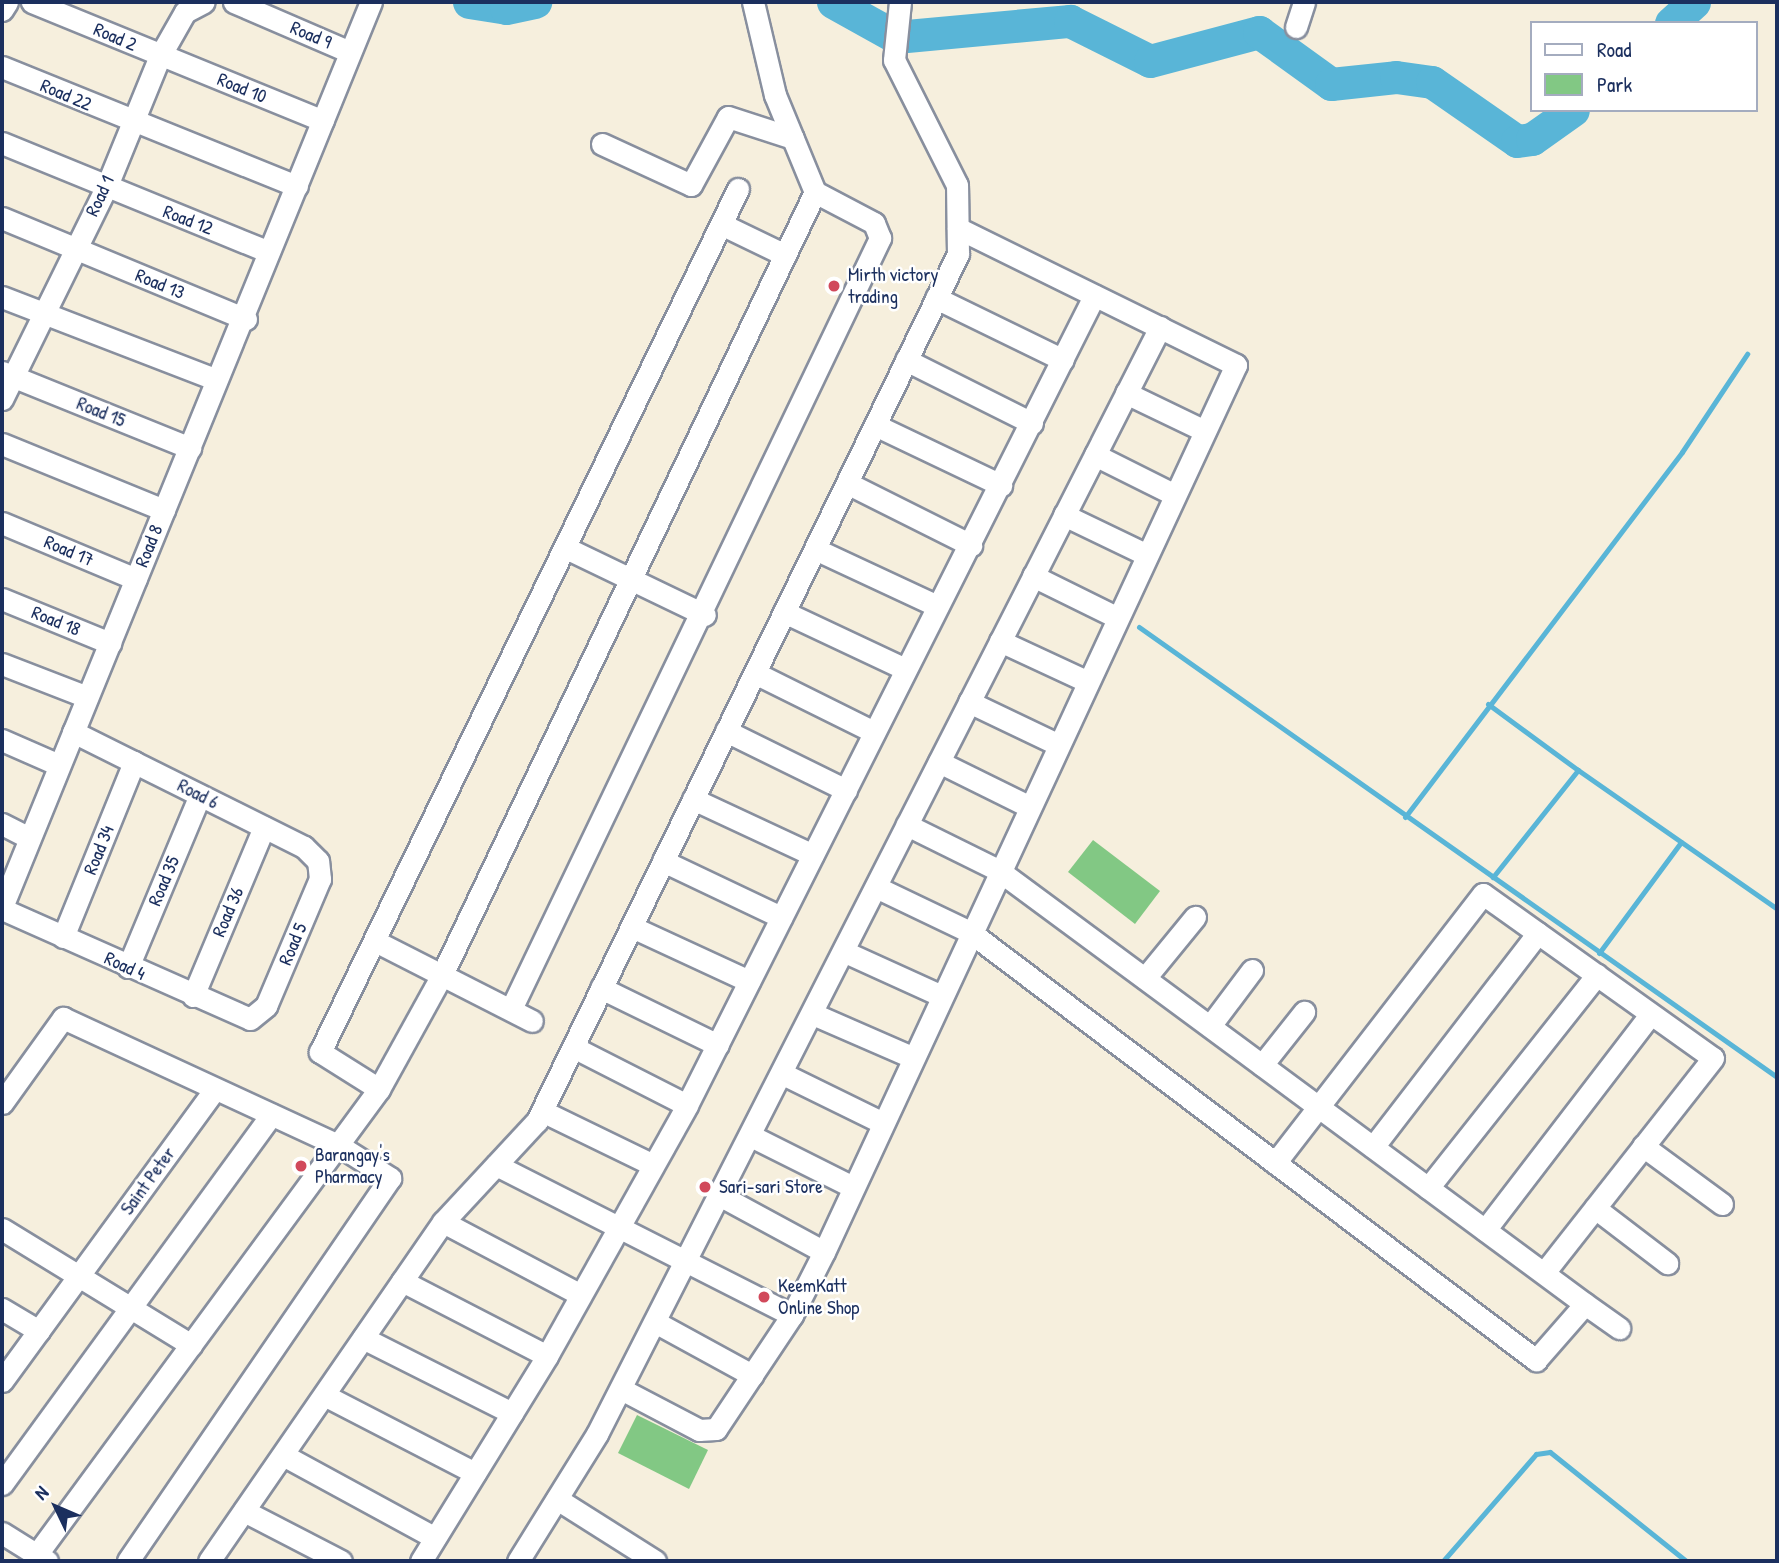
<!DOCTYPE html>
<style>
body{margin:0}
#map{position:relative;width:1779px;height:1563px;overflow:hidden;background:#f6efdd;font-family:"Patrick Hand",sans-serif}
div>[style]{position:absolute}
.green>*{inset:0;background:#82c884}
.stream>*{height:5px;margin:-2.5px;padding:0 2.5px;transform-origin:2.5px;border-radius:2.5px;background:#59b5d7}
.river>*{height:33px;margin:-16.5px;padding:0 16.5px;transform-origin:16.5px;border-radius:16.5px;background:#59b5d7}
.roads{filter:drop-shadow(2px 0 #888f9e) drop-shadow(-2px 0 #888f9e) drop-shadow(0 2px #888f9e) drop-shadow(0 -2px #888f9e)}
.minor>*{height:21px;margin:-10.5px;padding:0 10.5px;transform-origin:10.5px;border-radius:10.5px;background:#fff}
.dots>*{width:19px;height:19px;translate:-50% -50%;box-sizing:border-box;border:4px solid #fff;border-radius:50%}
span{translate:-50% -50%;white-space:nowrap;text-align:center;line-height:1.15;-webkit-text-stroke:5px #fff;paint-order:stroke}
.street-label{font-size:19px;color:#1b2f5e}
.poi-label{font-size:19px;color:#1b2f5e}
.left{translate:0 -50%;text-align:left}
.frame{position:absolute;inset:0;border:4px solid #1b2f5e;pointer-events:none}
.legend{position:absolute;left:1530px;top:21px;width:228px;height:91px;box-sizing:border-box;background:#fff;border:2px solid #a4acbf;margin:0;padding:9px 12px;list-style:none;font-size:21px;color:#1b2f5e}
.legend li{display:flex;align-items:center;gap:14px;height:35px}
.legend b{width:35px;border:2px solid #a4acbf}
.north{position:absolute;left:21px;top:1472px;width:70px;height:70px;-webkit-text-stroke:5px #fff;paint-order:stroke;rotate:314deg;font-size:19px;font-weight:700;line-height:28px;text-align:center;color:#1b2f5e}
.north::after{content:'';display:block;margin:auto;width:24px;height:32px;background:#1b2f5e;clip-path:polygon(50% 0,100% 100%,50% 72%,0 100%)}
</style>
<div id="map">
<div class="green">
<div style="clip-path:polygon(1093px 840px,1160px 891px,1135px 924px,1068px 872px)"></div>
<div style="clip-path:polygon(637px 1415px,708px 1450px,689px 1489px,618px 1453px)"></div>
</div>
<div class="stream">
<div style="left:1139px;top:627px;width:781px;rotate:35.2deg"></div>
<div style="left:1488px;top:704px;width:112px;rotate:36.3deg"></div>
<div style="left:1578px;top:770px;width:137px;rotate:128.5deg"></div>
<div style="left:1578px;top:770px;width:243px;rotate:34.9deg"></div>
<div style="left:1405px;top:817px;width:458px;rotate:-52.8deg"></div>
<div style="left:1682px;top:452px;width:118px;rotate:-56.4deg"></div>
<div style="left:1599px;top:953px;width:138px;rotate:-53.5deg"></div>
<div style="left:1443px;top:1561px;width:142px;rotate:-49deg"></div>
<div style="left:1536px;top:1454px;width:14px;rotate:-8deg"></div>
<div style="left:1550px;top:1452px;width:174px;rotate:38.7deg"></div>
</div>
<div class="river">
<div style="left:469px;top:2px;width:37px;rotate:9deg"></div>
<div style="left:506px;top:8px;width:30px;rotate:-12deg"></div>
<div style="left:833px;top:2px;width:72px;rotate:29.1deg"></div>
<div style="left:896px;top:37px;width:175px;rotate:-5.3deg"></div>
<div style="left:1070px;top:21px;width:89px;rotate:26.6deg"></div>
<div style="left:1150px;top:61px;width:113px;rotate:-14.9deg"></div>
<div style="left:1259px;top:32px;width:89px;rotate:35.8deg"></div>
<div style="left:1331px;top:84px;width:65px;rotate:-6.1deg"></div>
<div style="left:1396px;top:77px;width:36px;rotate:8deg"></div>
<div style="left:1432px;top:82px;width:103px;rotate:34.8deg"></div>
<div style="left:1517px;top:141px;width:15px;rotate:-8deg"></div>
<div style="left:1532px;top:139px;width:50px;rotate:-35.3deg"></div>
<div style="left:1671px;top:23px;width:31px;rotate:-42deg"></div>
</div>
<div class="roads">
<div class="minor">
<div style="left:32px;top:2px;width:314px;rotate:22.2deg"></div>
<div style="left:234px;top:2px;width:124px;rotate:23.3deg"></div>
<div style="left:2px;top:10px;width:9px;rotate:-58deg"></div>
<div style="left:1296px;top:27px;width:26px;rotate:-72deg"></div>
<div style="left:2px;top:67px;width:318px;rotate:22deg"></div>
<div style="left:2px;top:143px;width:288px;rotate:22.2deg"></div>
<div style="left:602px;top:144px;width:98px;rotate:24.7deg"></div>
<div style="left:691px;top:185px;width:77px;rotate:-61.4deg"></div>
<div style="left:728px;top:117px;width:68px;rotate:17.9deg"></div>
<div style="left:2px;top:218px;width:264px;rotate:22.5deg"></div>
<div style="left:723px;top:225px;width:69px;rotate:25.8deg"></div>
<div style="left:2px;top:297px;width:230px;rotate:21.1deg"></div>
<div style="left:936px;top:298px;width:141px;rotate:26deg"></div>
<div style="left:906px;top:360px;width:141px;rotate:26.6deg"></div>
<div style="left:2px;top:372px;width:203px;rotate:22deg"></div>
<div style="left:1126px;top:393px;width:85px;rotate:25.7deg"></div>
<div style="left:2px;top:399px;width:235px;rotate:-63.8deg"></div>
<div style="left:106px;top:188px;width:143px;rotate:-67.8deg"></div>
<div style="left:160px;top:56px;width:51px;rotate:-60.4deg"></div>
<div style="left:185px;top:12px;width:21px;rotate:-28deg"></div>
<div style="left:875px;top:425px;width:140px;rotate:25.5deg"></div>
<div style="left:2px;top:444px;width:175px;rotate:22.2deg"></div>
<div style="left:1095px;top:455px;width:87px;rotate:26.6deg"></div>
<div style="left:847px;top:483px;width:139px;rotate:26.6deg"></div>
<div style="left:1064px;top:515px;width:90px;rotate:25.7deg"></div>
<div style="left:2px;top:523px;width:145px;rotate:22.7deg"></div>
<div style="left:566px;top:548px;width:154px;rotate:25.7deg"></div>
<div style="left:815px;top:549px;width:135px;rotate:25deg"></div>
<div style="left:1033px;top:576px;width:93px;rotate:26.3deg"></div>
<div style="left:2px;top:599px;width:117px;rotate:22.2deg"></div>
<div style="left:784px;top:612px;width:134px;rotate:25.2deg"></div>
<div style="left:1000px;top:641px;width:95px;rotate:24.9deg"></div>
<div style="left:2px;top:664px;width:91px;rotate:21.2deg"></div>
<div style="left:755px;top:673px;width:133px;rotate:26.4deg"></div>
<div style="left:969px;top:702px;width:98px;rotate:25.5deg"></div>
<div style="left:726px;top:731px;width:134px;rotate:26.2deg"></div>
<div style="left:2px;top:740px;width:62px;rotate:23.7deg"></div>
<div style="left:939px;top:762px;width:99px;rotate:26.3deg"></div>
<div style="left:693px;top:799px;width:132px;rotate:25deg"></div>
<div style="left:2px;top:824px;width:31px;rotate:27deg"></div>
<div style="left:663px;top:861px;width:131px;rotate:25.4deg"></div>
<div style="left:878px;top:888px;width:102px;rotate:25.6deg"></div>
<div style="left:970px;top:932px;width:710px;rotate:37.1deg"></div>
<div style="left:1536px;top:1360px;width:74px;rotate:-48.8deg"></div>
<div style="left:1585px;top:1304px;width:730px;rotate:-143.52deg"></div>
<div style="left:998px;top:870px;width:102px;rotate:-153.7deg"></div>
<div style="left:2px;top:907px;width:977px;rotate:-67.82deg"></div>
<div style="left:2px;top:909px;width:271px;rotate:23.9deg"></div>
<div style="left:250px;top:1019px;width:21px;rotate:-39deg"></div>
<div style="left:266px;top:1006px;width:138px;rotate:-67deg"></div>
<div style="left:320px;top:879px;width:18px;rotate:-96deg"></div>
<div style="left:318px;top:861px;width:20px;rotate:-135deg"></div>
<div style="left:304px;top:847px;width:258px;rotate:-153.5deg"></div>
<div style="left:632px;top:927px;width:129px;rotate:24.8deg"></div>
<div style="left:63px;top:937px;width:189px;rotate:-67.9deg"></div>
<div style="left:375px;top:941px;width:176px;rotate:27deg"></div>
<div style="left:845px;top:952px;width:104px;rotate:24.4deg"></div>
<div style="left:128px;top:967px;width:186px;rotate:-67.3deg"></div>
<div style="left:1145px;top:978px;width:79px;rotate:-50.7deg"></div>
<div style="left:601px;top:988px;width:130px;rotate:26deg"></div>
<div style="left:193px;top:996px;width:183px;rotate:-67.2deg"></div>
<div style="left:511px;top:1009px;width:855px;rotate:-64.42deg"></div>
<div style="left:880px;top:238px;width:16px;rotate:-112deg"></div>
<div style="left:874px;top:223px;width:67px;rotate:-152.3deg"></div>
<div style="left:813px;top:1014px;width:108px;rotate:23.5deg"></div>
<div style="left:1210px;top:1026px;width:70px;rotate:-53.1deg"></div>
<div style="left:573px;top:1047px;width:128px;rotate:27deg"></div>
<div style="left:1262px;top:1065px;width:68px;rotate:-51.6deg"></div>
<div style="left:783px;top:1074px;width:109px;rotate:26.1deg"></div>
<div style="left:379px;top:1089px;width:70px;rotate:-147.9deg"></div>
<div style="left:320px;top:1052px;width:959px;rotate:-64.16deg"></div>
<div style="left:2px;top:1103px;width:105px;rotate:-54.3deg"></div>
<div style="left:63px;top:1018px;width:303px;rotate:24.8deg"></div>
<div style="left:338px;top:1145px;width:62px;rotate:32.4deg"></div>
<div style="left:390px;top:1178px;width:464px;rotate:124.4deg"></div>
<div style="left:542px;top:1111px;width:123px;rotate:25.9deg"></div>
<div style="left:751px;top:1136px;width:112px;rotate:26.6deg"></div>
<div style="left:1643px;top:1146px;width:98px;rotate:36.3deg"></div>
<div style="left:1373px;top:1147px;width:270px;rotate:-52.4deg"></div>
<div style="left:1275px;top:1163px;width:340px;rotate:-52.3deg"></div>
<div style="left:1483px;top:894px;width:282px;rotate:35.5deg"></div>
<div style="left:1713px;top:1058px;width:273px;rotate:128.2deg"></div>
<div style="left:496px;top:1165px;width:332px;rotate:26.9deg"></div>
<div style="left:792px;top:1315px;width:71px;rotate:-63.1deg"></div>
<div style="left:824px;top:1252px;width:978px;rotate:-65.09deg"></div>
<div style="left:1236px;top:365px;width:310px;rotate:-153.8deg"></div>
<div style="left:1428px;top:1188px;width:272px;rotate:-51.6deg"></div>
<div style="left:721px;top:1196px;width:117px;rotate:28.5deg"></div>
<div style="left:1595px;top:1208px;width:91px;rotate:37.4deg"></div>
<div style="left:443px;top:1222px;width:154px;rotate:27.9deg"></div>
<div style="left:2px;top:1229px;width:222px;rotate:31.5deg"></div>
<div style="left:1485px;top:1230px;width:272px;rotate:-52.5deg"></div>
<div style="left:402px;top:1281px;width:163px;rotate:27.3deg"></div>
<div style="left:1585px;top:1304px;width:42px;rotate:35.2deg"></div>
<div style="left:2px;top:1309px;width:43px;rotate:30.7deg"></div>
<div style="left:655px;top:1322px;width:111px;rotate:28.7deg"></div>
<div style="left:363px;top:1338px;width:167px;rotate:26.7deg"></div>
<div style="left:2px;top:1381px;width:361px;rotate:-53.9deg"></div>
<div style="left:621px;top:1389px;width:88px;rotate:27.7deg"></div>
<div style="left:699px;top:1430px;width:17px;rotate:-3deg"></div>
<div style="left:716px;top:1429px;width:137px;rotate:-56.3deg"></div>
<div style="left:324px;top:1395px;width:170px;rotate:27.3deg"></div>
<div style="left:283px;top:1455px;width:173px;rotate:28.6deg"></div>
<div style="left:2px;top:1484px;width:457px;rotate:-53.9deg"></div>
<div style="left:557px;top:1499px;width:116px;rotate:32.3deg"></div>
<div style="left:244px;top:1511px;width:109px;rotate:27.3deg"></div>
<div style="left:2px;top:1533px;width:53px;rotate:31.9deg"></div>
<div style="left:37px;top:1554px;width:577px;rotate:-53.67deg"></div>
<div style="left:379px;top:1089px;width:130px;rotate:-61.1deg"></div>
<div style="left:442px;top:975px;width:867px;rotate:-64.53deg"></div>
<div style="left:815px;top:192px;width:105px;rotate:-112.4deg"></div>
<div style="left:775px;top:95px;width:96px;rotate:-103.3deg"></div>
<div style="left:209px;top:1561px;width:412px;rotate:-55.4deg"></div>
<div style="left:443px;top:1222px;width:138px;rotate:-47.1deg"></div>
<div style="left:537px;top:1121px;width:964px;rotate:-64.1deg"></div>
<div style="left:958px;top:254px;width:69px;rotate:-90.8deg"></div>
<div style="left:957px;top:185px;width:140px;rotate:-116.7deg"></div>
<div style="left:894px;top:60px;width:58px;rotate:-84.1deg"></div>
<div style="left:421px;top:1561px;width:241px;rotate:-58.4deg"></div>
<div style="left:547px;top:1356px;width:287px;rotate:-60.8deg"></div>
<div style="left:687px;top:1105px;width:906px;rotate:-63.29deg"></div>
<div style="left:518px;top:1561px;width:150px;rotate:-58.1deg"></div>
<div style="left:597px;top:1434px;width:1242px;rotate:-63.04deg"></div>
</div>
</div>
<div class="dots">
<div style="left:834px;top:286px;background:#d1495b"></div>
<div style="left:301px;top:1166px;background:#d1495b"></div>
<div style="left:705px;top:1187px;background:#d1495b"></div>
<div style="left:764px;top:1297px;background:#d1495b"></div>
</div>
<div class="street-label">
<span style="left:311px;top:35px;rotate:23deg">Road 9</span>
<span style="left:115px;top:37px;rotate:23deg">Road 2</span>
<span style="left:242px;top:88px;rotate:22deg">Road 10</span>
<span style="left:66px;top:95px;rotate:23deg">Road 22</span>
<span style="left:100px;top:196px;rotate:-65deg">Road 1</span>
<span style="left:188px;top:220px;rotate:21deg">Road 12</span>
<span style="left:160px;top:284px;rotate:22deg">Road 13</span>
<span style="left:101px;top:412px;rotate:22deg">Road 15</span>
<span style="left:149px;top:546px;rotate:-68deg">Road 8</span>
<span style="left:69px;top:551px;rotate:23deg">Road 17</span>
<span style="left:56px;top:621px;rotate:22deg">Road 18</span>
<span style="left:198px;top:794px;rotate:27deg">Road 6</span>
<span style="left:99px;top:850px;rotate:-68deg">Road 34</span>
<span style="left:164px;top:881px;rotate:-67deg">Road 35</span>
<span style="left:228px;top:912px;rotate:-67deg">Road 36</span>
<span style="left:293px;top:944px;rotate:-67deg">Road 5</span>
<span style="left:125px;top:966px;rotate:25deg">Road 4</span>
<span style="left:148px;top:1181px;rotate:-54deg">Saint Peter</span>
</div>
<div class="poi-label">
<span class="left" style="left:848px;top:286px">Mirth victory<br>trading</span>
<span class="left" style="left:315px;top:1166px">Barangay's<br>Pharmacy</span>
<span class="left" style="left:719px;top:1187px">Sari-sari Store</span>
<span class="left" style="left:778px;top:1297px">KeemKatt<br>Online Shop</span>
</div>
<div class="frame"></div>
<ul class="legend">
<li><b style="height:9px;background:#fff"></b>Road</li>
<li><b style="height:19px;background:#82c884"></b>Park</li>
</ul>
<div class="north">N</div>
</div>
